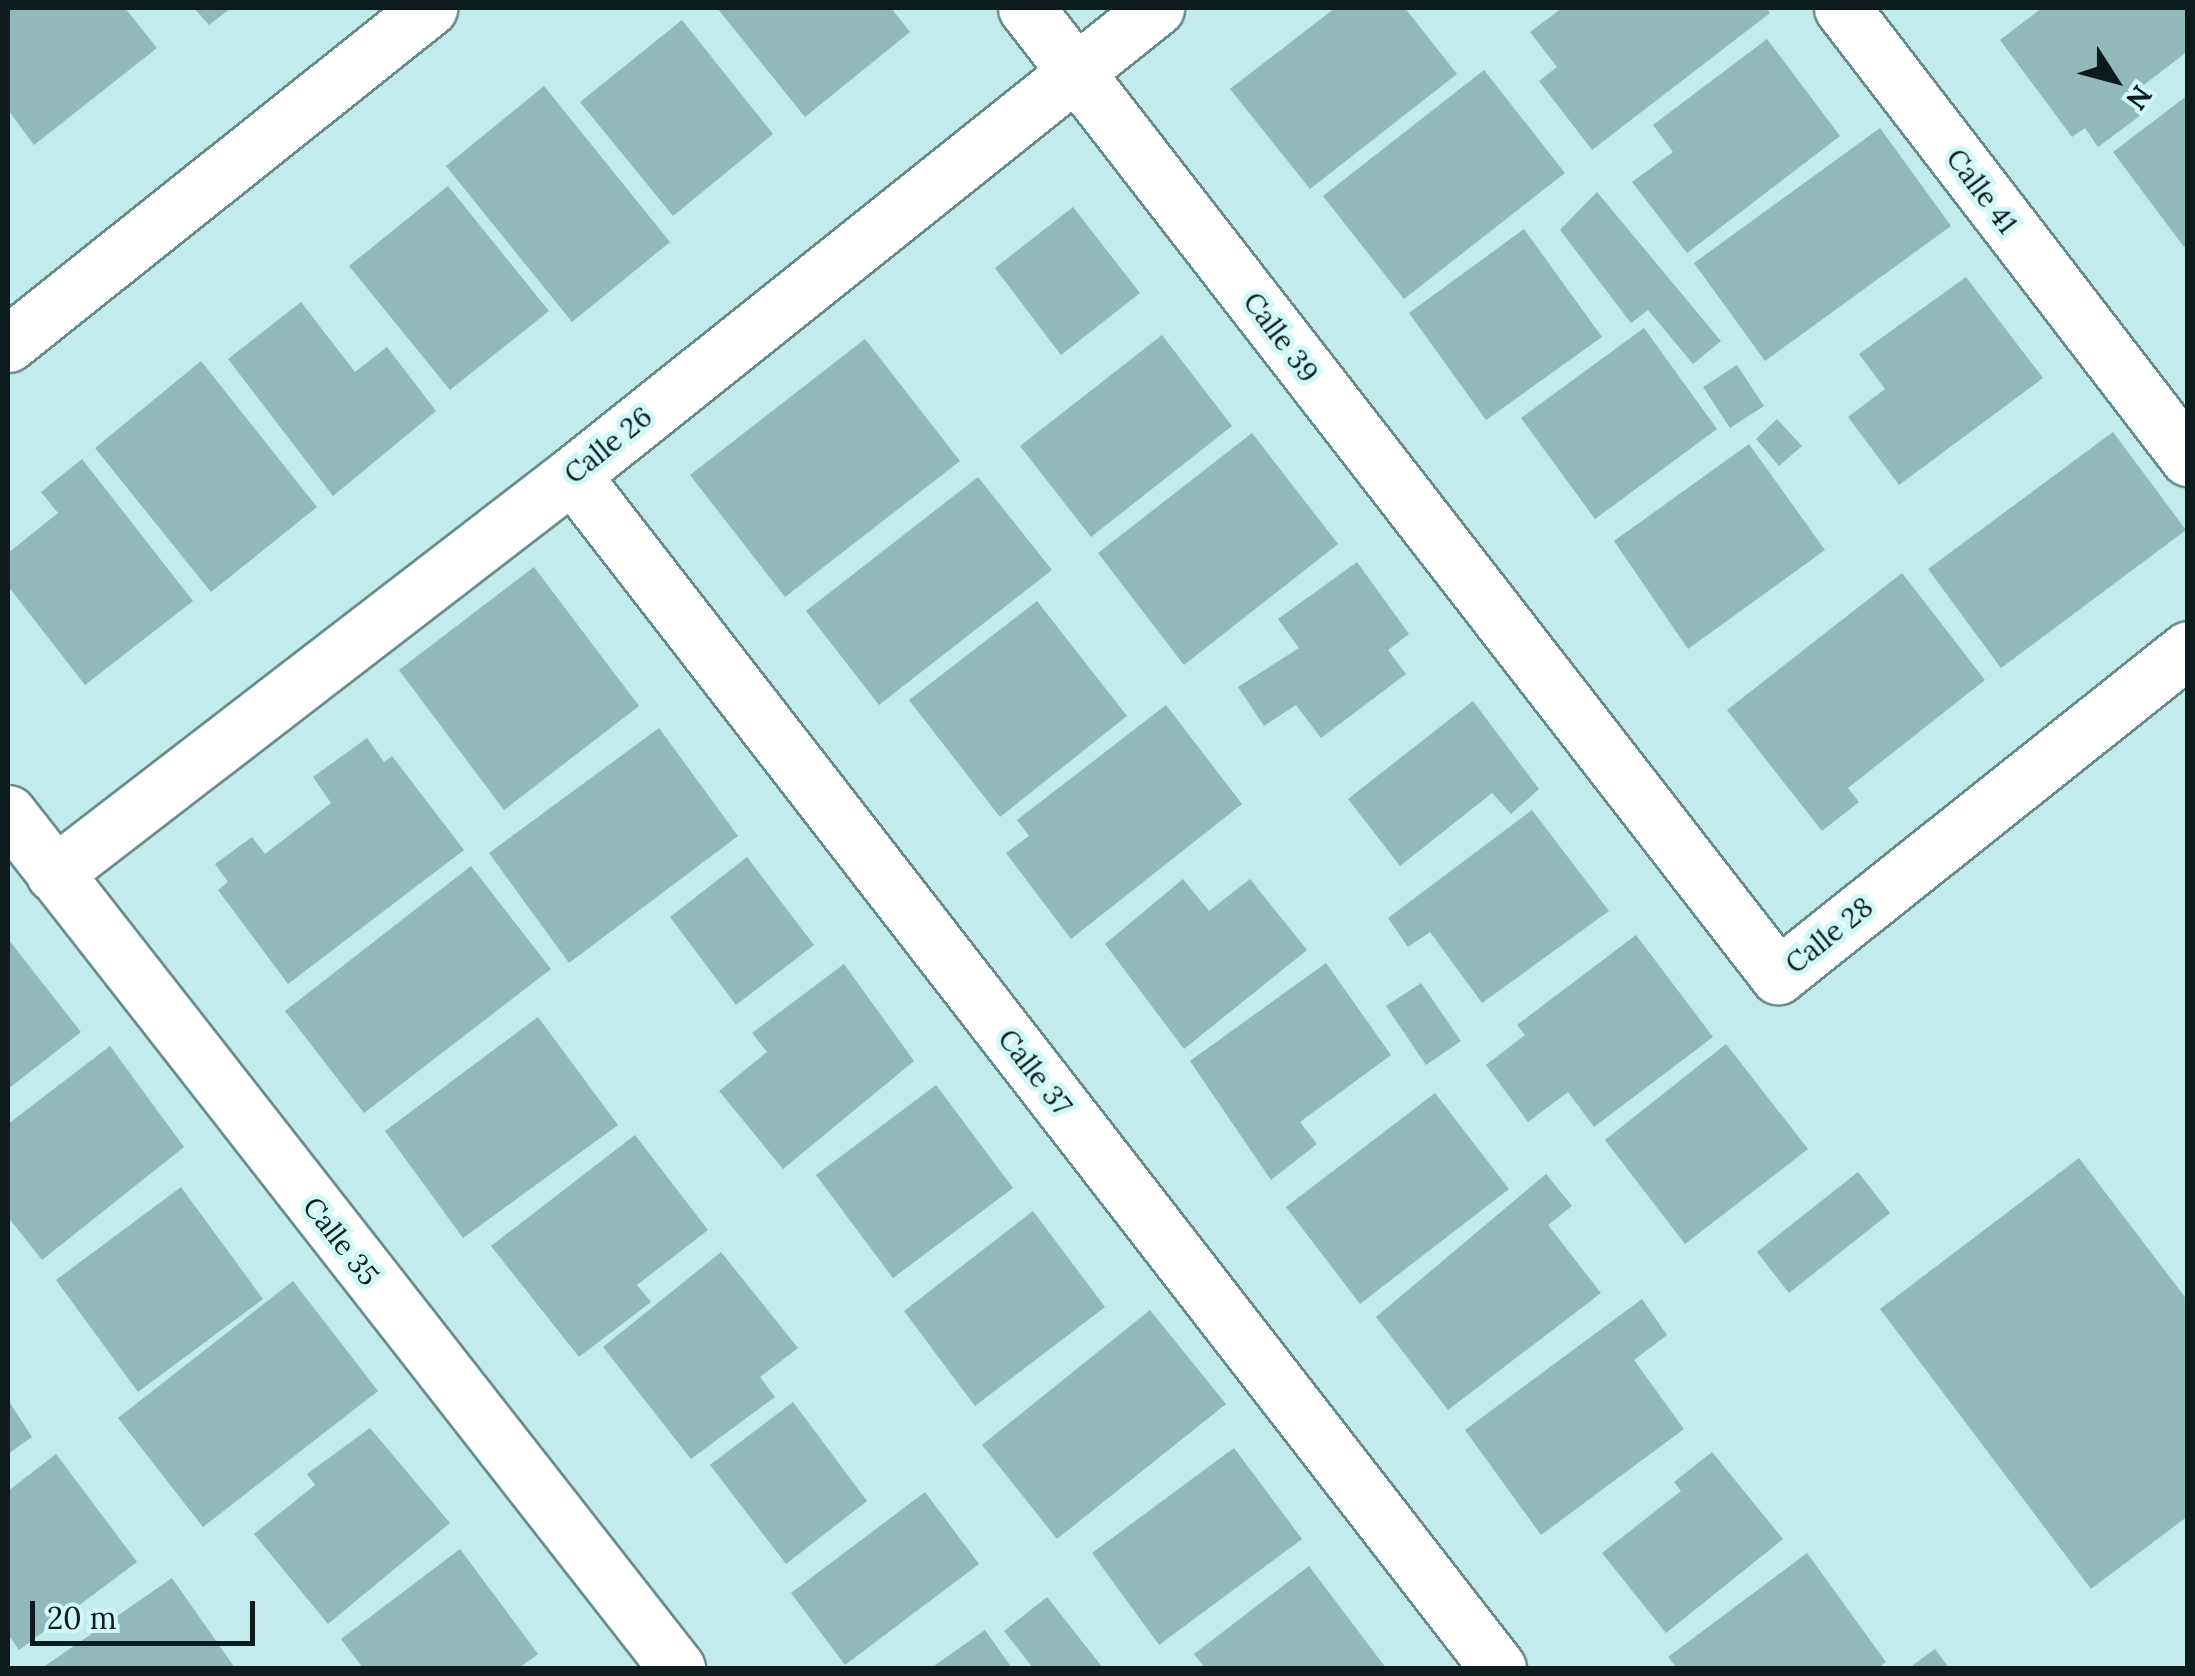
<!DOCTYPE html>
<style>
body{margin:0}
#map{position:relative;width:2195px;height:1676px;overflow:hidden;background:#c3ebec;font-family:Lora,serif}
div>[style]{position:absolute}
.building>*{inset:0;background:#92b8b9}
.roads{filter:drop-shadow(2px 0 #688d8e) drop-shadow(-2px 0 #688d8e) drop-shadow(0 2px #688d8e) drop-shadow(0 -2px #688d8e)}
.minor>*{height:55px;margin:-27.5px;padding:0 27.5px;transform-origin:27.5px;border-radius:27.5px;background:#fff}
span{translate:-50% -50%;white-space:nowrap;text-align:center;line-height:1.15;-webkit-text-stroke:10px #d0f8f9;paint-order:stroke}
.street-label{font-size:28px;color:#0c1b1c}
.frame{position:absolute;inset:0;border:10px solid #0c1b1c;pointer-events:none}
.north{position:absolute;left:2065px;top:30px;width:100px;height:100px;-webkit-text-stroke:8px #d0f8f9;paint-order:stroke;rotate:126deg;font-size:28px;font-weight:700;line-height:40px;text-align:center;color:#0c1b1c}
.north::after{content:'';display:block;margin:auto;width:35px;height:45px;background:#0c1b1c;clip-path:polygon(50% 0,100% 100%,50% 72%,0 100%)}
.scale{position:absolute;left:30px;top:1601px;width:225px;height:45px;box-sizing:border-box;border:5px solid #0c1b1c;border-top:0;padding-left:12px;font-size:30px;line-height:35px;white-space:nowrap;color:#0c1b1c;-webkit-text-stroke:8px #d0f8f9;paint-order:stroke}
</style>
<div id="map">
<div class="building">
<div style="clip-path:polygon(8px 8px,125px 8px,157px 48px,34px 145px,8px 110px)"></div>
<div style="clip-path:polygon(194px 8px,231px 8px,209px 25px)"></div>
<div style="clip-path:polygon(717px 8px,891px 8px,910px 32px,805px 117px)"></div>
<div style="clip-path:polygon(1335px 8px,1405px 8px,1457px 74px,1310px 189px,1230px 89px)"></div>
<div style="clip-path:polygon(1562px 8px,1766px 8px,1770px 13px,1592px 150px,1539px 81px,1557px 67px,1530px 32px)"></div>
<div style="clip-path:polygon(2042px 8px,2188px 8px,2188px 51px,2128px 97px,2141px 115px,2098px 147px,2085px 128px,2072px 137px,2000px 40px)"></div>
<div style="clip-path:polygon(682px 20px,773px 134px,673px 216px,580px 102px)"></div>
<div style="clip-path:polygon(1767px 39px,1840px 136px,1687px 253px,1632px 182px,1673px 152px,1653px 125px)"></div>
<div style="clip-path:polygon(1484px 70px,1565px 173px,1404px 299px,1323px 196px)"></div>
<div style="clip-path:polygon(544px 86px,670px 242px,572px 322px,446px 166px)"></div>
<div style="clip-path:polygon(2188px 95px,2188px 244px,2184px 247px,2113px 152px)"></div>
<div style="clip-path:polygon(1880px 128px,1951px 226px,1765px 361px,1694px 263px)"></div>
<div style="clip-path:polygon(448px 186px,549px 311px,450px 390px,349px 266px)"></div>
<div style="clip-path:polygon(1597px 192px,1721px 341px,1693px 364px,1648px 310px,1631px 323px,1560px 230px)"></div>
<div style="clip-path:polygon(1073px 207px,1140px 293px,1061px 355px,995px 268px)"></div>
<div style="clip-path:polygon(1524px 229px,1602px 337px,1486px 420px,1409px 313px)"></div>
<div style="clip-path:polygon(1966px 277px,2043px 378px,1899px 485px,1848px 417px,1885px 389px,1859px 354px)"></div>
<div style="clip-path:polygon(301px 302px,355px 372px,387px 347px,436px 411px,333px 496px,228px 359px)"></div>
<div style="clip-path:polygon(1644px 328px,1717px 429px,1595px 519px,1521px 418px)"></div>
<div style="clip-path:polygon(1162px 335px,1232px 426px,1091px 537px,1020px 446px)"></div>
<div style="clip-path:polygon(865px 339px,960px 461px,785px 597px,690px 475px)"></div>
<div style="clip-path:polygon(201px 361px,317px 507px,211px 592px,95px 448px)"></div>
<div style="clip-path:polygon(1737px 365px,1764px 406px,1730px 428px,1703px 387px)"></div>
<div style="clip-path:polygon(1777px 419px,1802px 446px,1779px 466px,1756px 439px)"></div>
<div style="clip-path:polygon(2113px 432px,2186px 530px,2001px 668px,1928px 569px)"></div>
<div style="clip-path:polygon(1252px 433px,1338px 544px,1184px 665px,1098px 553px)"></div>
<div style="clip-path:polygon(1749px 444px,1825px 550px,1688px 649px,1614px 541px)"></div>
<div style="clip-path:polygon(82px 459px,193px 601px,85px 685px,8px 586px,8px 553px,58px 513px,41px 492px)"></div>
<div style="clip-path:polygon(978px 477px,1052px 570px,879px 705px,806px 611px)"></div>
<div style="clip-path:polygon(1357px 562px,1409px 634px,1388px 650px,1406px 674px,1321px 738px,1296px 705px,1264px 726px,1238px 687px,1299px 648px,1278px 619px)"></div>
<div style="clip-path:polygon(534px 567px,639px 706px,504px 810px,399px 670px)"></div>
<div style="clip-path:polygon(1902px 573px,1985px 680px,1848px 788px,1859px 802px,1822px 831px,1727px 710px)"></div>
<div style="clip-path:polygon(1037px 601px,1127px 716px,1000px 817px,909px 700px)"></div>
<div style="clip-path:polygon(1473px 701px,1539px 789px,1511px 814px,1492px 793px,1400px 866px,1348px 799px)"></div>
<div style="clip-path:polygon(1166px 705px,1242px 804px,1071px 939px,1006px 853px,1029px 836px,1017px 820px)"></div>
<div style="clip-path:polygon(659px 728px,738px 836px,569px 963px,489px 853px)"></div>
<div style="clip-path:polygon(367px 738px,384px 762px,392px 756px,464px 850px,288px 984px,218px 890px,228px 882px,215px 864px,252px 837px,265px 854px,331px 803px,313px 777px)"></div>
<div style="clip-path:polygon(1532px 810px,1609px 911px,1482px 1003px,1430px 932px,1408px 947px,1388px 918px)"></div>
<div style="clip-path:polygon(747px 857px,814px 945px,736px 1005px,670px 917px)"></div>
<div style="clip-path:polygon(471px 866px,551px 969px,364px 1113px,285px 1011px)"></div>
<div style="clip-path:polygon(1183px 879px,1209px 911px,1250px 879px,1307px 950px,1184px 1049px,1105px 944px)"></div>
<div style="clip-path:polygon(1636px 935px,1713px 1037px,1594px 1127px,1568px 1092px,1528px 1122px,1486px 1065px,1525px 1035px,1517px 1025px)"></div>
<div style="clip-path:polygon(8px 939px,81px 1032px,8px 1089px)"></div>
<div style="clip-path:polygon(1326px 963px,1391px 1055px,1300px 1122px,1317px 1144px,1271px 1180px,1190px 1061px)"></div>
<div style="clip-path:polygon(844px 964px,914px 1061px,783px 1169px,719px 1091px,767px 1052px,752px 1033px)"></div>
<div style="clip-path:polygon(1421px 983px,1461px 1041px,1426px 1065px,1386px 1006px)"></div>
<div style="clip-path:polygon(538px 1017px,618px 1125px,463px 1238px,385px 1131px)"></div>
<div style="clip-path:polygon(1726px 1044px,1808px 1149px,1685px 1244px,1605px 1140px)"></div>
<div style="clip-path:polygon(110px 1046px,184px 1147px,42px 1260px,8px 1217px,8px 1124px)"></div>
<div style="clip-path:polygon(936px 1085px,1013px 1188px,893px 1278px,816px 1175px)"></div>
<div style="clip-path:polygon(1435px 1093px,1509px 1189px,1360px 1304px,1286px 1207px)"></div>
<div style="clip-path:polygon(635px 1135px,708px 1230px,637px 1285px,651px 1302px,579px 1357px,491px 1246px)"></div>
<div style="clip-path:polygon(2079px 1158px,2188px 1301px,2188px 1516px,2091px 1589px,1880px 1309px)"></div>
<div style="clip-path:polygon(1858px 1172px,1890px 1213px,1789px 1293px,1757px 1252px)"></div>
<div style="clip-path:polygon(1546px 1174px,1572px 1206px,1548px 1225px,1601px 1293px,1448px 1410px,1376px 1317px)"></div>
<div style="clip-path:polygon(181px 1187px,263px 1299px,138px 1392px,56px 1280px)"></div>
<div style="clip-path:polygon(1033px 1211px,1105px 1307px,975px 1406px,904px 1311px)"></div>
<div style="clip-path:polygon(721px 1252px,798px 1348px,760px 1377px,775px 1397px,691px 1459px,603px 1347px)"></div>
<div style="clip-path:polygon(293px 1281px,378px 1391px,203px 1527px,118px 1418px)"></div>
<div style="clip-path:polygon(1642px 1299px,1667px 1335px,1634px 1360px,1684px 1429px,1541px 1535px,1465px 1430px)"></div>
<div style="clip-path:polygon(1150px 1310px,1226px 1404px,1057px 1539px,982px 1445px)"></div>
<div style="clip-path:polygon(8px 1400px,32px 1437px,8px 1454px)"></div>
<div style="clip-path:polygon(793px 1402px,867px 1501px,786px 1564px,710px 1465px)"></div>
<div style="clip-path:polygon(370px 1428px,450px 1523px,328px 1624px,254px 1534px,315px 1485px,307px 1474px)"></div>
<div style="clip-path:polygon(1234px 1448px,1302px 1539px,1159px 1645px,1092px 1553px)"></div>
<div style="clip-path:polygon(1712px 1452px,1783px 1539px,1666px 1633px,1602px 1553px,1681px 1491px,1674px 1482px)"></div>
<div style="clip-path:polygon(56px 1454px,137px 1562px,19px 1650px,8px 1634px,8px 1491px)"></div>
<div style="clip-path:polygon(925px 1492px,979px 1564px,845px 1665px,791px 1593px)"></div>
<div style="clip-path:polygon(460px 1549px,538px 1654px,519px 1668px,363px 1668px,341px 1639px)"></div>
<div style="clip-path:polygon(1807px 1553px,1886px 1662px,1878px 1668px,1677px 1668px,1668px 1657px)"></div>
<div style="clip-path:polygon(1309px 1566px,1386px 1668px,1205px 1668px,1194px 1654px)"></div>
<div style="clip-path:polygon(172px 1578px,235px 1668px,42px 1668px)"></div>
<div style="clip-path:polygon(1047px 1597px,1103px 1668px,1033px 1668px,1004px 1631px)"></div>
<div style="clip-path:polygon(985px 1630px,1012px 1668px,931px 1668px)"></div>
<div style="clip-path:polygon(1935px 1649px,1949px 1668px,1909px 1668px)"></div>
</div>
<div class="roads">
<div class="minor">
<div style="left:1026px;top:8px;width:1226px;rotate:52.16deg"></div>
<div style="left:1778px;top:976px;width:524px;rotate:-38.57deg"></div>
<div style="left:1842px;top:8px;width:568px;rotate:52.44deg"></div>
<div style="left:8px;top:344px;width:539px;rotate:-38.59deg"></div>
<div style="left:572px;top:475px;width:1510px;rotate:52.18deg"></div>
<div style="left:8px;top:813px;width:1086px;rotate:51.96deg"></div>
<div style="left:54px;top:874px;width:654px;rotate:-37.61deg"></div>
<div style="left:572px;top:475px;width:748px;rotate:-38.65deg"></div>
</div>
</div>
<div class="street-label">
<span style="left:1982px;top:191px;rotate:53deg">Calle 41</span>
<span style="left:1281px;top:337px;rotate:53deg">Calle 39</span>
<span style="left:608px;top:445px;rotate:-39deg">Calle 26</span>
<span style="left:1829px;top:935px;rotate:-39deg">Calle 28</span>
<span style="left:1035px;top:1072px;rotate:52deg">Calle 37</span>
<span style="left:341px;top:1241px;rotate:52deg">Calle 35</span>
</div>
<div class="frame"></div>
<div class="north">N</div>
<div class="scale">20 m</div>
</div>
